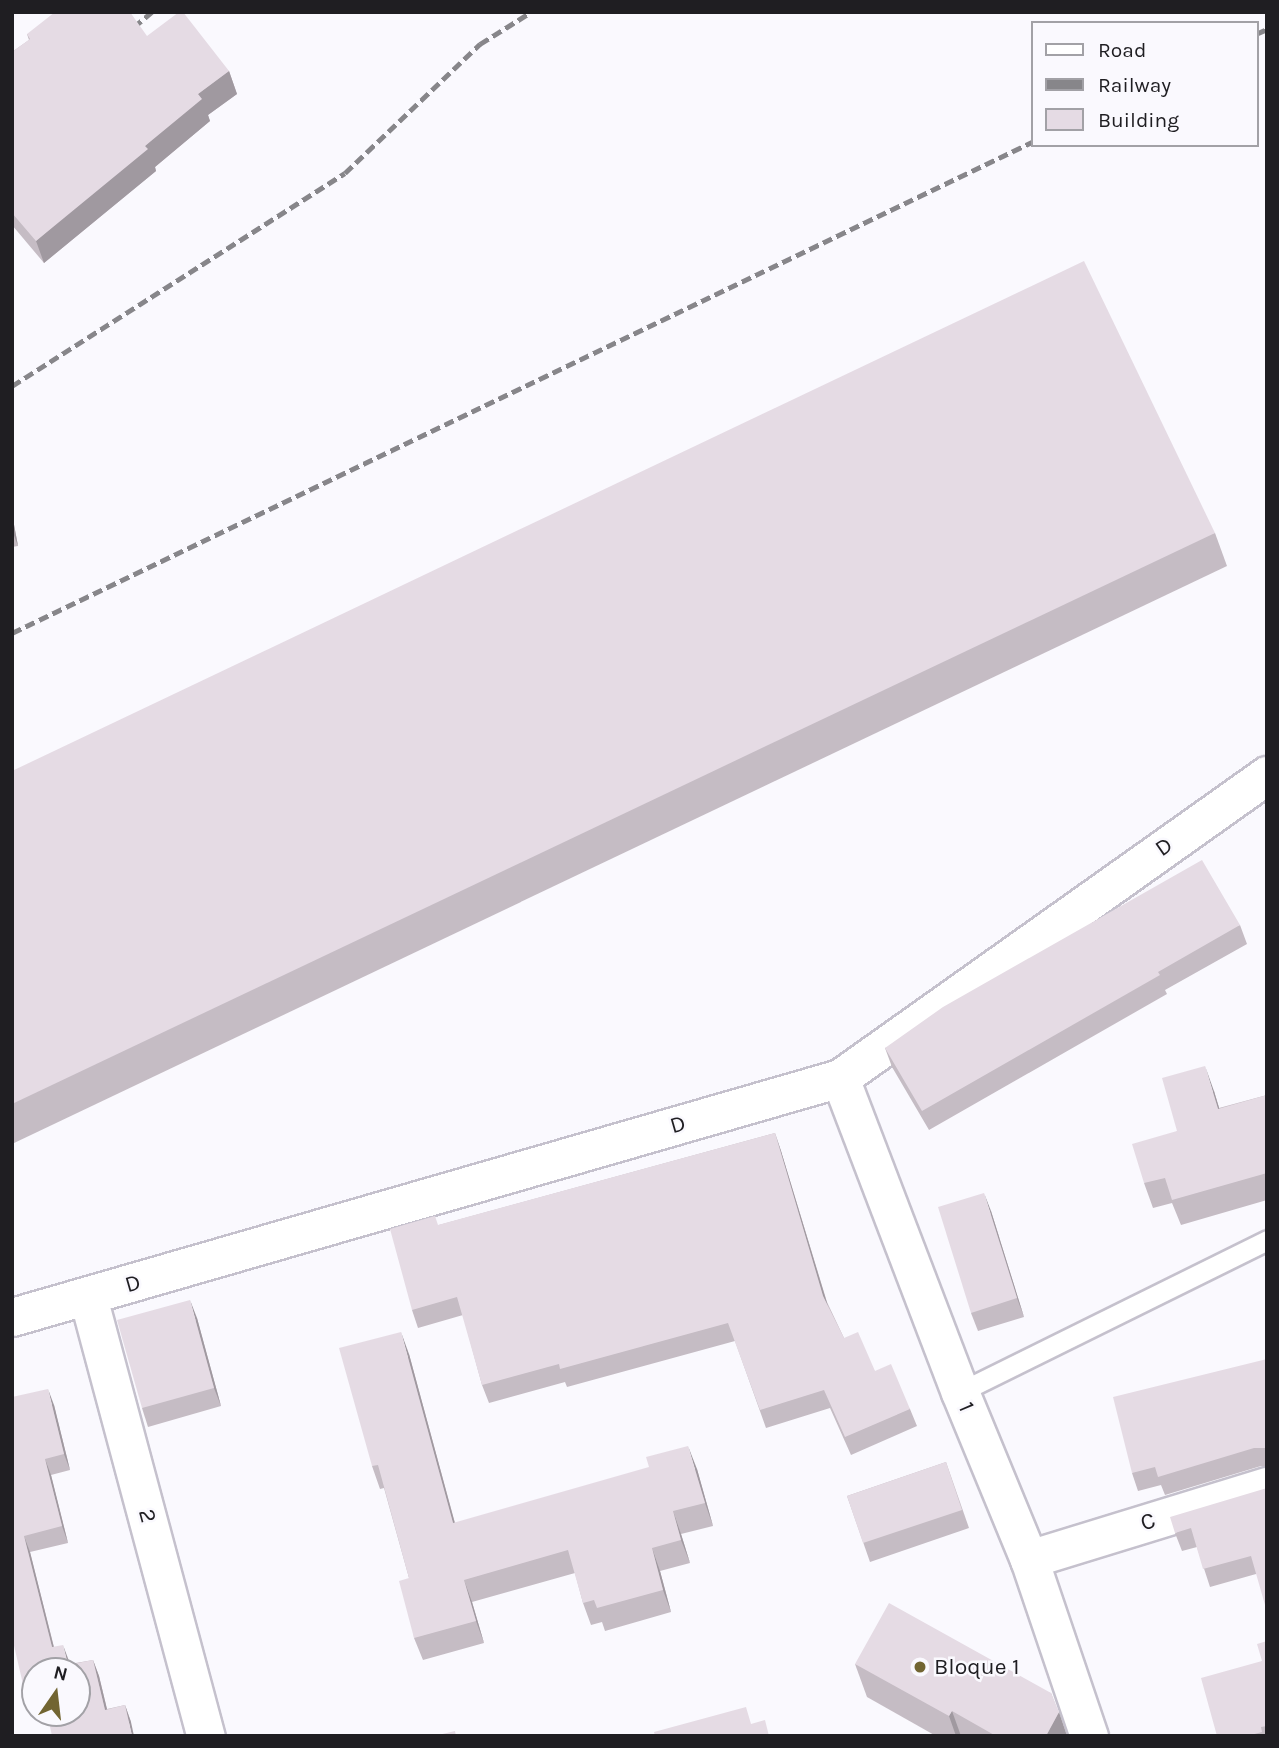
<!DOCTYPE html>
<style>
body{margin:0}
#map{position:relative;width:1279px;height:1748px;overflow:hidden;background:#faf9fe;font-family:Karla,sans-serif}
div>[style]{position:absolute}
.roads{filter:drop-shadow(2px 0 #c5c1cd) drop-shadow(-2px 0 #c5c1cd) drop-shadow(0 2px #c5c1cd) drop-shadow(0 -2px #c5c1cd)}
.lane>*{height:19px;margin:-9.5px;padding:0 9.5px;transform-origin:9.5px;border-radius:9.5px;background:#fff}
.street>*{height:37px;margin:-18.5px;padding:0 18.5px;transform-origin:18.5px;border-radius:18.5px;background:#fff}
.rail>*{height:5px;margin-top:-2.5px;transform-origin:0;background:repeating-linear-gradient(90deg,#87868a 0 10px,transparent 0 15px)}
.wall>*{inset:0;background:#c5bcc4}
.shaded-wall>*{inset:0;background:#a099a0}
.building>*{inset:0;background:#e5dbe4}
.dots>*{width:19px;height:19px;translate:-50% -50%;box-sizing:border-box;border:4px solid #faf9fe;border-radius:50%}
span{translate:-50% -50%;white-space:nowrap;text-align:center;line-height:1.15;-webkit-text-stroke:5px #faf9fe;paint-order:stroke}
.street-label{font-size:23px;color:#1f1e22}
.poi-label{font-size:23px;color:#1f1e22}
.left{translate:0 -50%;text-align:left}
.frame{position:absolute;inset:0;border:14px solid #1f1e22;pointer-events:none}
.legend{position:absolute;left:1031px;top:21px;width:228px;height:126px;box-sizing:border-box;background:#faf9fe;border:2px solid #a2a1a6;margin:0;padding:9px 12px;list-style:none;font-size:21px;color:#1f1e22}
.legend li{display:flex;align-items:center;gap:14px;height:35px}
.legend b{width:35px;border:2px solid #a2a1a6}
.north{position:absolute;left:21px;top:1657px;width:70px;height:70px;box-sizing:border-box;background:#faf9fe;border:2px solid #a2a1a6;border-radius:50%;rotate:14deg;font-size:19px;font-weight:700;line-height:28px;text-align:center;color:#1f1e22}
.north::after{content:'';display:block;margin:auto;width:24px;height:32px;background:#726532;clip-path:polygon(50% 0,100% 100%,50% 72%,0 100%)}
</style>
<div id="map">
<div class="roads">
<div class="lane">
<div style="left:960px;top:1392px;width:343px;rotate:-26.3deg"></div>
</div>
<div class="street">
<div style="left:840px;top:1078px;width:336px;rotate:69.1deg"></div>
<div style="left:960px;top:1392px;width:181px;rotate:67.6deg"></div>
<div style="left:1029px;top:1559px;width:187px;rotate:71.3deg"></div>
<div style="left:88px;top:1297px;width:455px;rotate:75deg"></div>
<div style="left:12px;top:1317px;width:862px;rotate:-16.1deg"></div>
<div style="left:840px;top:1078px;width:524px;rotate:-35.36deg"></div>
<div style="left:1029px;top:1559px;width:249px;rotate:-17.1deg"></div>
</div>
</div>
<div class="rail">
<div style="left:1256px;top:34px;width:12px;rotate:-24deg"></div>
<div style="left:122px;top:37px;width:39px;rotate:-40deg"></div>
<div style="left:12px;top:386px;width:395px;rotate:-32.6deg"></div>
<div style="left:345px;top:173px;width:187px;rotate:-43.7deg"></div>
<div style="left:480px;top:44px;width:60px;rotate:-32.1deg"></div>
<div style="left:12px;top:633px;width:1132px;rotate:-25.7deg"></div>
</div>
<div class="wall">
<div style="clip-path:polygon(27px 34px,147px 36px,229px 71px,237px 94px,208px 115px,210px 121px,155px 167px,156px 171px,44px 263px,12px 225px,12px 52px,29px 40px)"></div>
<div style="clip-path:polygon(12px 514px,18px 546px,12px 547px)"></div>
<div style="clip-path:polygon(1215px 533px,1227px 566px,12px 1144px,12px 771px)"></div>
<div style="clip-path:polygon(1240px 925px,1247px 944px,1165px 990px,1167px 994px,929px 1130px,892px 1067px,885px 1048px)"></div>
<div style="clip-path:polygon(1214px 1091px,1219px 1108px,1267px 1095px,1267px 1200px,1181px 1225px,1172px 1203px,1153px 1208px,1144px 1183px,1177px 1131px)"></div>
<div style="clip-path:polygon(775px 1133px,781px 1151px,827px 1302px,844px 1338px,910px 1409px,917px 1426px,851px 1455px,830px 1408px,766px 1428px,735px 1341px,567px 1387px,565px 1382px,489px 1403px,482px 1385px,463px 1315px,418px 1328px,412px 1310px,439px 1225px)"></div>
<div style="clip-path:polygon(991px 1211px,1024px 1317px,978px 1331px,971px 1313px)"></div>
<div style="clip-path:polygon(197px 1318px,221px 1406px,148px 1427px,142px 1408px)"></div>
<div style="clip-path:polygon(409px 1354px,455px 1523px,697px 1469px,713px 1526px,681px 1534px,690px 1563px,660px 1571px,671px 1612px,605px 1631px,602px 1622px,591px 1625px,583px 1603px,575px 1573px,472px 1602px,484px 1643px,423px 1660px,414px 1638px,409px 1578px,384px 1488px,380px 1489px,372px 1466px)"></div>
<div style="clip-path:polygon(1267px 1359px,1267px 1466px,1261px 1466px,1165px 1495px,1161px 1485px,1138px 1491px,1132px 1473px)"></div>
<div style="clip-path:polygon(12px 1397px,54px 1405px,70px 1470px,51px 1475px,68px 1543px,30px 1552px,54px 1647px,70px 1664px,93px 1660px,99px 1676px,107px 1709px,125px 1705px,131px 1722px,77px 1713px,35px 1671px,35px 1709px,31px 1710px,25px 1693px)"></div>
<div style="clip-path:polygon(946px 1462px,969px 1528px,870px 1562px,847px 1496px)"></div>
<div style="clip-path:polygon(1267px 1488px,1256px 1574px,1210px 1587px,1197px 1547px,1182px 1551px,1175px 1533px)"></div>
<div style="clip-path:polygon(1267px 1641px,1267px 1736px,1217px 1736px,1262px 1661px)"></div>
<div style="clip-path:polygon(855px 1664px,1051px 1693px,1067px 1736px,936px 1736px,867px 1697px)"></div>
</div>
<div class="shaded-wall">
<div style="clip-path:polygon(229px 71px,237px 94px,208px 115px,210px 121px,155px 167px,156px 171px,44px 263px,36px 241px,145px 146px,198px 94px)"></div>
<div style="clip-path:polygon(12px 514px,18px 546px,12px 530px)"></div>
<div style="clip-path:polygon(1205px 1066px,1214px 1091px,1227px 1134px,1218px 1109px)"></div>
<div style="clip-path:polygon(775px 1133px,781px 1151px,830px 1313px,823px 1296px)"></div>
<div style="clip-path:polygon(984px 1193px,991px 1211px,1024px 1317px,1017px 1298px)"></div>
<div style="clip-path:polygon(190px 1300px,197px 1318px,221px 1406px,214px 1388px)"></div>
<div style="clip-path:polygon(401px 1332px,409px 1354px,461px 1546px,453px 1523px)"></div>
<div style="clip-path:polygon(48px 1389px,54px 1405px,70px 1470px,64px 1454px)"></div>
<div style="clip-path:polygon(688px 1446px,697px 1469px,713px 1526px,705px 1503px)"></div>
<div style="clip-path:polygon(45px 1459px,51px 1475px,68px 1543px,62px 1526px)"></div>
<div style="clip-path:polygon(673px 1511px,681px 1534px,690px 1563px,681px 1540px)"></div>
<div style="clip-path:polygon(24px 1536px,30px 1552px,58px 1664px,52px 1647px)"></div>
<div style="clip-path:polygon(652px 1548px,660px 1571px,671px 1612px,663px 1590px)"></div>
<div style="clip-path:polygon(464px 1580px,472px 1602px,484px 1643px,476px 1621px)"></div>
<div style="clip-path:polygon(63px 1645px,69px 1661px,71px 1671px,68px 1665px)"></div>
<div style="clip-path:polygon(93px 1660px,99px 1676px,111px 1726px,105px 1710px)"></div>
<div style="clip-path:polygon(125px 1705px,131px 1722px,134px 1736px,132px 1736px)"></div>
<div style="clip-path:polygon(952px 1711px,961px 1736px,956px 1736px,949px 1716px)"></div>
<div style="clip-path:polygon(1059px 1712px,1067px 1736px,1046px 1736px)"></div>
</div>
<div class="building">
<div style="clip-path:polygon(55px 12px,130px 12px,147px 36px,179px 12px,183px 12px,229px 71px,198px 94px,202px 99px,145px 146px,148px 149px,36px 241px,12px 213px,12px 52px,30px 39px,27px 34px)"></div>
<div style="clip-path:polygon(1084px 261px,1215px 533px,12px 1104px,12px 771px)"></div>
<div style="clip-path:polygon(1202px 860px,1240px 925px,1158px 972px,1160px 975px,922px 1111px,885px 1048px,943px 1007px)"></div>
<div style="clip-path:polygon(1205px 1066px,1218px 1109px,1267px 1095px,1267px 1173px,1172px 1200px,1165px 1178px,1144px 1183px,1132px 1144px,1177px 1131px,1162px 1078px)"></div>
<div style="clip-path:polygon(775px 1133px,823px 1296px,844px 1338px,858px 1332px,875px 1371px,891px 1364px,910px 1409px,845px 1437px,824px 1390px,760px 1410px,728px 1323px,560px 1369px,559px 1364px,482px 1385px,457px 1297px,412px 1310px,390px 1229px,435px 1216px,438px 1225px)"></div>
<div style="clip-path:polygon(984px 1193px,1017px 1298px,971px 1313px,938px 1207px)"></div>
<div style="clip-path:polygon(190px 1300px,214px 1388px,142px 1408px,117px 1320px)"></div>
<div style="clip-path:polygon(401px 1332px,453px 1523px,649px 1467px,646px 1457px,688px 1446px,705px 1503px,673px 1511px,681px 1540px,652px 1548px,663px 1590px,597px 1608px,594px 1600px,583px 1603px,568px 1550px,464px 1580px,476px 1621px,414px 1638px,399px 1581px,409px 1578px,378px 1465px,372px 1466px,339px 1348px)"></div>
<div style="clip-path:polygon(1267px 1359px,1267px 1448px,1254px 1448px,1158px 1477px,1155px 1467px,1132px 1473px,1113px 1397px)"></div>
<div style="clip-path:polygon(48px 1389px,64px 1454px,45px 1459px,62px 1526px,24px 1536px,52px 1647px,63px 1645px,68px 1665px,93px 1660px,105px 1710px,125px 1705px,132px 1736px,52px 1736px,47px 1713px,77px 1713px,77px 1671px,35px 1671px,35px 1691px,25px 1693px,12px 1637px,12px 1397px)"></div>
<div style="clip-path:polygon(946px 1462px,962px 1510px,863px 1543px,847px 1496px)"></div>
<div style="clip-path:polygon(1267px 1488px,1267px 1612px,1251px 1556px,1203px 1569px,1191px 1528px,1175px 1533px,1170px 1517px)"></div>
<div style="clip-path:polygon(889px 1603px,1051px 1693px,1059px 1712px,1046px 1736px,996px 1736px,952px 1711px,949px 1716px,855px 1664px)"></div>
<div style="clip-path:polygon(1267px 1641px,1267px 1726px,1261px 1727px,1262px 1732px,1247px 1736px,1217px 1736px,1201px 1678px,1262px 1661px,1257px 1644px)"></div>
<div style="clip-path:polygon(746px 1707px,751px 1724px,765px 1720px,769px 1736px,655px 1736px,654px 1732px)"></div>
<div style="clip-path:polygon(455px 1731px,456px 1736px,434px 1736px)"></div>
</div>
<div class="dots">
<div style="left:920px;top:1667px;background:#726532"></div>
</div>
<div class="street-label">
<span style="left:1164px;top:847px;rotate:-35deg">D</span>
<span style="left:678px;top:1125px;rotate:-16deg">D</span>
<span style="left:133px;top:1284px;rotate:-16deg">D</span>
<span style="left:966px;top:1407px;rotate:67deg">1</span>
<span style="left:147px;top:1516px;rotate:75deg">2</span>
<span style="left:1148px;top:1522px;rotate:-17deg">C</span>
</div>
<div class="poi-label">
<span class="left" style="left:934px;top:1667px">Bloque 1</span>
</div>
<div class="frame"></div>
<ul class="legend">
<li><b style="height:9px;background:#fff"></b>Road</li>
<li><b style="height:9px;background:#87868a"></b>Railway</li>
<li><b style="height:19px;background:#e5dbe4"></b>Building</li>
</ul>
<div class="north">N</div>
</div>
